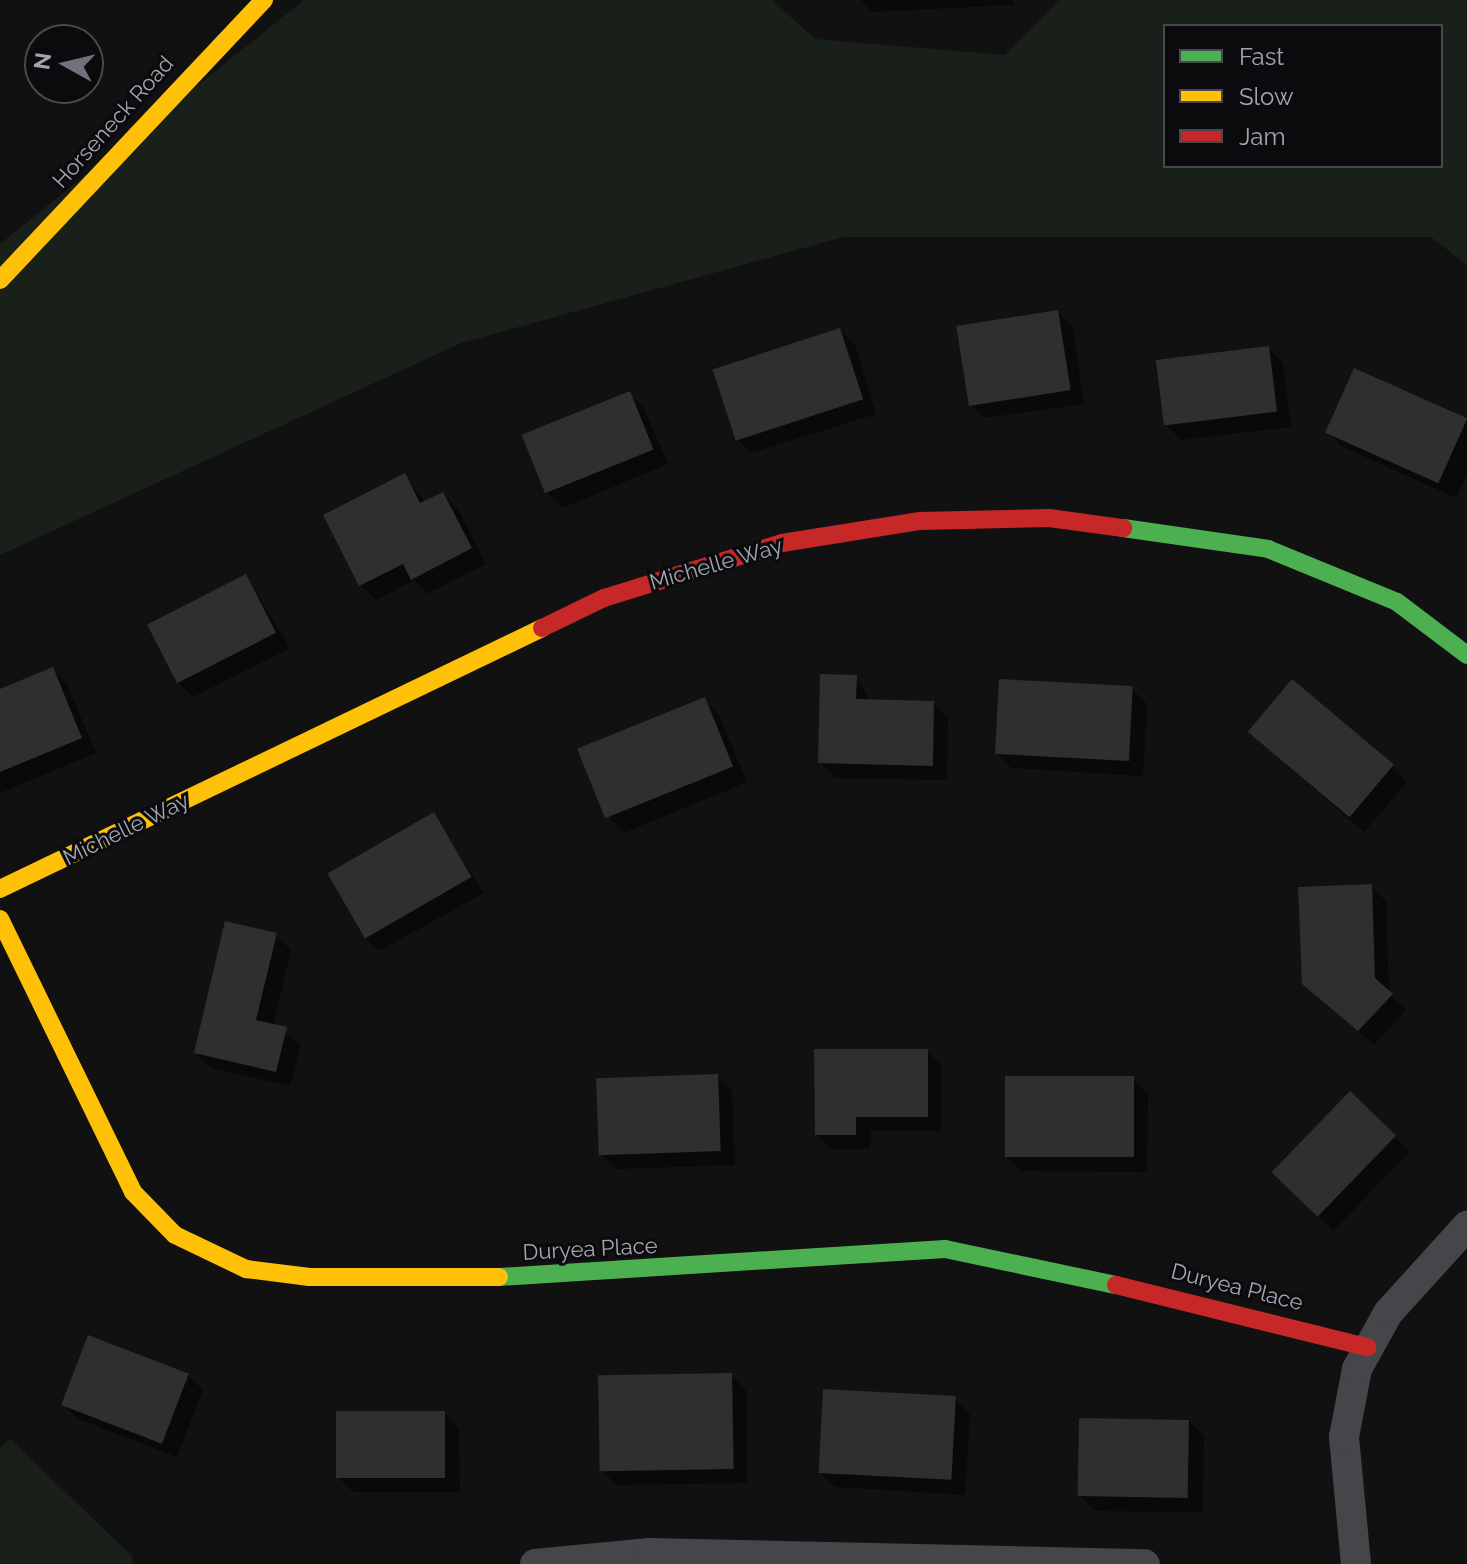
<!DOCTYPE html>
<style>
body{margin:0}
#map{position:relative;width:1467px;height:1564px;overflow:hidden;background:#111;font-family:Raleway,sans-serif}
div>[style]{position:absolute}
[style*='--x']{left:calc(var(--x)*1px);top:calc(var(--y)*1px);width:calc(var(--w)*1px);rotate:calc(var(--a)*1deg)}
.green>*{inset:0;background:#19201a}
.shadow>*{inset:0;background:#0007;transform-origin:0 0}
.building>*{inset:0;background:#2f2f30;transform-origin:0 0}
.street>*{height:30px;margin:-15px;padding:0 15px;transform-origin:15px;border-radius:15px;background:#45464a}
.fast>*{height:18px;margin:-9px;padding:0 9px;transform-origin:9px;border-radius:9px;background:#4caf50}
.slow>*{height:18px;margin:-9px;padding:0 9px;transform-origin:9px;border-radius:9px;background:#ffc107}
.jam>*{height:18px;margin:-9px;padding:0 9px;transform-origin:9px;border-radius:9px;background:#c62828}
span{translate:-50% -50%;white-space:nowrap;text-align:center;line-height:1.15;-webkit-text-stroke:6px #0b0b0d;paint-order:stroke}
.street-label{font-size:22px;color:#a1a6b3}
.legend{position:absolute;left:1163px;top:24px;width:280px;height:144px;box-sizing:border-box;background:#0b0b0d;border:2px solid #47494f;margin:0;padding:10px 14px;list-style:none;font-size:24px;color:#a1a6b3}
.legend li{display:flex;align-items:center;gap:16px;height:40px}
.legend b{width:40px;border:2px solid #47494f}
.north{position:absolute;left:24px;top:24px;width:80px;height:80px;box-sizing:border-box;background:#0b0b0d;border:2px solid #47494f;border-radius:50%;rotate:278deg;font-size:22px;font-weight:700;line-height:32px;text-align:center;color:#a1a6b3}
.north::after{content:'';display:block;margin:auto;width:28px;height:36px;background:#6f727a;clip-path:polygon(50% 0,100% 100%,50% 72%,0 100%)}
</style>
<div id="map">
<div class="green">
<div style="clip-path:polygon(evenodd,304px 0,772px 0,815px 39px,1005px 55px,1059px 0,1467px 0,1467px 265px,1431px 237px,843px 237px,461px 343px,0 555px,0 244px,304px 0,1165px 26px,1441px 26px,1441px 166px,1165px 166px,1165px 26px)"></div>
<div style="clip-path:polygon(10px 1439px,132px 1556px,133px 1564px,0 1564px,0 1448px)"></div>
</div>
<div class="shadow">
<div style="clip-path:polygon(861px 0,1013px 0,1014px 5px,871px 12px)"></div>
<div style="clip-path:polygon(1058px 312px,1073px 328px,1084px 404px,984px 418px,969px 403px)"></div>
<div style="clip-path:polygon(840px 330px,855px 345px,876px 414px,751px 453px,736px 438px)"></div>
<div style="clip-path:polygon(1268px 348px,1283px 363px,1291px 427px,1181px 440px,1166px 425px)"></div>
<div style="clip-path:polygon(1355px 370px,1467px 420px,1467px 474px,1456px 498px,1343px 447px,1328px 432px)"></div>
<div style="clip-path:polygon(629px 393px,644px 408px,668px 464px,563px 508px,548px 493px,525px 438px)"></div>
<div style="clip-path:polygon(404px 476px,426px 503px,443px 494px,458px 509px,486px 564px,427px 594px,414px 580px,376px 600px,361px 585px)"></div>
<div style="clip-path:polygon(246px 576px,290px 648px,193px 697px,178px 682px)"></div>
<div style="clip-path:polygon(52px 669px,67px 684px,96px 753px,0 793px,0 691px)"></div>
<div style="clip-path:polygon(856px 677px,871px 702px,933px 703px,948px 718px,947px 780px,835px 778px,820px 762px)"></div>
<div style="clip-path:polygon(1132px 689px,1147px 704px,1143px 776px,1011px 768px,996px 753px)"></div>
<div style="clip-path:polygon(704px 700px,719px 715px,747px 782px,624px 833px,609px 818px)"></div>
<div style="clip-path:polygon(1265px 746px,1392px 767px,1407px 782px,1364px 832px)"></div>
<div style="clip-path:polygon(434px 815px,484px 893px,379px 951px,364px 936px)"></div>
<div style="clip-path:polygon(1371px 886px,1386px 901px,1389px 993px,1406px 1010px,1374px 1045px,1304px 983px)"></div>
<div style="clip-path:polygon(276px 935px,291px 950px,273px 1026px,301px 1044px,290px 1086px,211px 1068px,196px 1053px)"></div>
<div style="clip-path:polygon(927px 1051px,942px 1066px,942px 1131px,871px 1131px,870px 1149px,832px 1149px,817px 1134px)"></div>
<div style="clip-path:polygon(717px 1076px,732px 1091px,735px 1165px,616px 1169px,601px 1154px)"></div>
<div style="clip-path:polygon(1133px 1079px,1148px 1095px,1147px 1172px,1021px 1171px,1006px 1156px)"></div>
<div style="left:1350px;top:1094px;width:83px;height:110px;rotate:44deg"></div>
<div style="clip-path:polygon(188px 1375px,203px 1390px,177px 1457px,78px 1419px,63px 1404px)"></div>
<div style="clip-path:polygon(731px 1375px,746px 1390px,747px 1483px,616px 1485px,601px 1469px)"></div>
<div style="clip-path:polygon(955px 1399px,970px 1414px,965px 1495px,835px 1487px,820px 1472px)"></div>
<div style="clip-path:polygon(444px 1413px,459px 1428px,460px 1492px,353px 1492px,338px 1477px)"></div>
<div style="clip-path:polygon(1189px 1421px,1204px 1436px,1203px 1512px,1095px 1511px,1080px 1496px)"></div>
</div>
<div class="building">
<div style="left:1058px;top:310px;width:81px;height:103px;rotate:81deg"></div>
<div style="left:840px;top:328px;width:75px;height:134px;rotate:72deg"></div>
<div style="left:1269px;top:346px;width:66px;height:114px;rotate:83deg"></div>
<div style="left:1354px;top:368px;width:124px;height:71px;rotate:24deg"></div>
<div style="left:630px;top:391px;width:63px;height:117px;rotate:68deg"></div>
<div style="clip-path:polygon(405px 473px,420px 503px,443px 492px,472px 548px,411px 580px,403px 564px,359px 586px,323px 515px)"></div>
<div style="left:246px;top:574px;width:66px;height:111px;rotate:63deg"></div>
<div style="clip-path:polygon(53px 667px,82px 738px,0 772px,0 689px)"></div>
<div style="clip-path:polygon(820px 674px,857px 675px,856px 699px,934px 701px,933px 766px,818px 763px)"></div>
<div style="left:999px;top:679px;width:134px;height:75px;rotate:3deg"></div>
<div style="left:1292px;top:679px;width:133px;height:69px;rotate:40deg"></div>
<div style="left:705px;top:697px;width:75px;height:138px;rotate:68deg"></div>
<div style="left:434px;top:812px;width:75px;height:123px;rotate:60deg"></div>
<div style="clip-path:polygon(1372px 884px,1375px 978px,1393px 994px,1358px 1031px,1302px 984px,1298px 887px)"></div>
<div style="clip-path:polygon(225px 921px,277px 933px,256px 1020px,287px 1027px,276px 1072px,194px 1053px)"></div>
<div style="clip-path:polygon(814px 1049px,928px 1049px,928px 1117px,856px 1117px,856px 1135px,815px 1135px)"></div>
<div style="left:718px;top:1074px;width:77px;height:122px;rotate:88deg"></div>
<div style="left:1005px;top:1076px;width:129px;height:81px"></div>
<div style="left:1350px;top:1091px;width:64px;height:113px;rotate:44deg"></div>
<div style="left:88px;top:1335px;width:108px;height:75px;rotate:21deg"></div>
<div style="left:732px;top:1373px;width:96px;height:134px;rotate:89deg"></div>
<div style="left:823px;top:1389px;width:133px;height:84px;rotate:3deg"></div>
<div style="left:336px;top:1411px;width:109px;height:67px"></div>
<div style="left:1079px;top:1418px;width:110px;height:78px;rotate:1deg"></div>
</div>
<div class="street">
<div style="--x:535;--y:1564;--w:115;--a:-5.5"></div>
<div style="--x:649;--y:1553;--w:496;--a:1.3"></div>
<div style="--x:1356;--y:1564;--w:128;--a:-95.4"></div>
<div style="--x:1344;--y:1437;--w:69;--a:-79.2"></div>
<div style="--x:1357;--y:1369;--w:64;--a:-61"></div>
<div style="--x:1388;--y:1313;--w:118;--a:-47.8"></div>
</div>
<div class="fast">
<div style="--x:1123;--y:528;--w:147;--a:8.2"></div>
<div style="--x:1268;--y:549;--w:139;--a:22.3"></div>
<div style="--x:1397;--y:602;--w:88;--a:37.1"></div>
<div style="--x:499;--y:1277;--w:447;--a:-3.6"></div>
<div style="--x:945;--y:1249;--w:175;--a:11.9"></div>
</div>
<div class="slow">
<div style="--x:0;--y:280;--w:385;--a:-46.7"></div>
<div style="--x:0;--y:889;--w:602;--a:-25.71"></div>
<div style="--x:0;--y:919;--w:304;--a:64"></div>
<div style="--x:133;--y:1192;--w:60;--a:45.7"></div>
<div style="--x:175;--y:1235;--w:79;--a:25.6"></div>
<div style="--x:246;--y:1269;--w:64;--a:7.2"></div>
<div style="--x:309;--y:1277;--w:190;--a:0"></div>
</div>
<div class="jam">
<div style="--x:542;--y:628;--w:69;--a:-25.8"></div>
<div style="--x:604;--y:598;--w:186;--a:-17.2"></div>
<div style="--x:782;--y:543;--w:140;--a:-9.1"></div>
<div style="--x:920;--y:521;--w:129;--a:-1.3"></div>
<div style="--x:1049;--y:518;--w:75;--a:7.7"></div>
<div style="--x:1116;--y:1285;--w:259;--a:13.9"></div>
</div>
<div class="street-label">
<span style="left:113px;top:122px;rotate:-48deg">Horseneck Road</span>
<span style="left:716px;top:564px;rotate:-16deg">Michelle Way</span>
<span style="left:126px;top:829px;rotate:-26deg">Michelle Way</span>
<span style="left:590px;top:1249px;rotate:-3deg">Duryea Place</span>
<span style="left:1237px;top:1287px;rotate:14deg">Duryea Place</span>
</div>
<ul class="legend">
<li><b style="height:10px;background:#4caf50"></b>Fast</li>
<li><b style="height:10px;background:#ffc107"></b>Slow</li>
<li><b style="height:10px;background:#c62828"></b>Jam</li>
</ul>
<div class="north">N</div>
</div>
